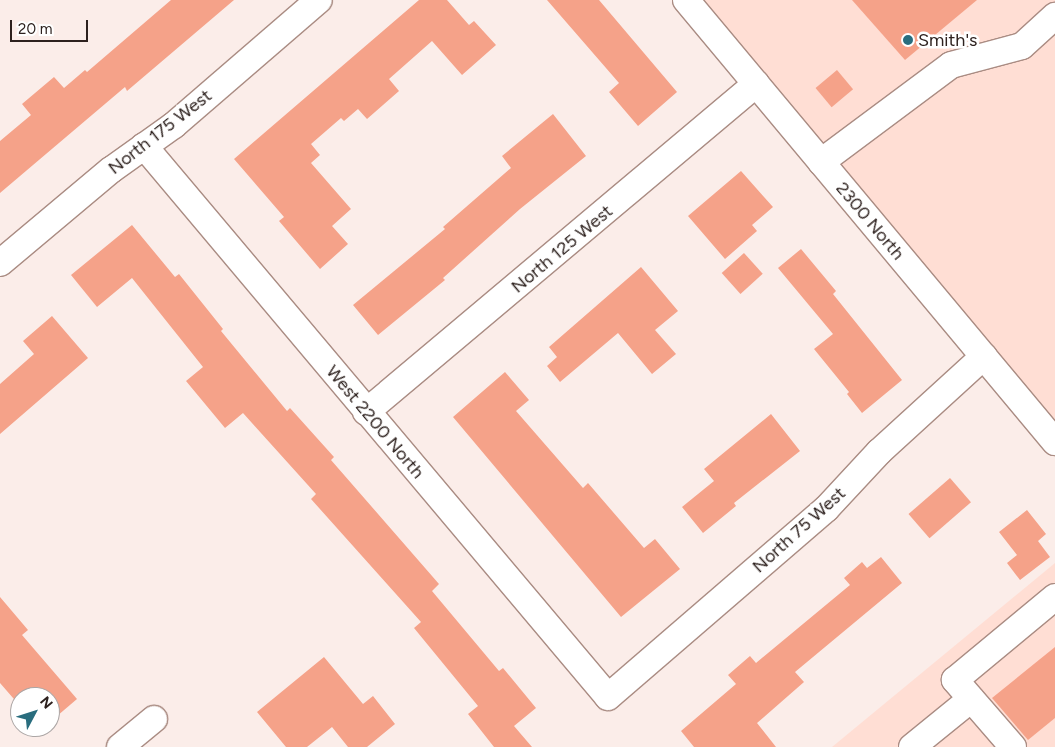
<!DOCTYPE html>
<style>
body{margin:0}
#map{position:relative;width:1055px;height:747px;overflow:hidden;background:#fbede9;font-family:Figtree,sans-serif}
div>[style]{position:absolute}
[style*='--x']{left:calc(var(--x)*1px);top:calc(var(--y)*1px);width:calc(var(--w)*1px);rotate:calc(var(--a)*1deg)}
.built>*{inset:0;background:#ffded4}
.building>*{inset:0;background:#f5a289;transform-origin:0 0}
.roads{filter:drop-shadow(1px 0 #aa8c83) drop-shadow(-1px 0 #aa8c83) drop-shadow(0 1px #aa8c83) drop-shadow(0 -1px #aa8c83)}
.minor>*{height:26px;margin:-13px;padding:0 13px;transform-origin:13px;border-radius:13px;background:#fff}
.dots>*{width:14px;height:14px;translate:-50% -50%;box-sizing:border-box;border:2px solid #fff;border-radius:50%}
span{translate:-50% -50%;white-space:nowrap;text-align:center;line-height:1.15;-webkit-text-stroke:5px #fff;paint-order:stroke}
.poi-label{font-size:18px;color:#2d211e}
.left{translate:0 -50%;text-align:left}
.street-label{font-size:18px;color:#2d211e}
.north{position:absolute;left:10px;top:687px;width:50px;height:50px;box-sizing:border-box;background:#fff;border:1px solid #aba6a5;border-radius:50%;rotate:50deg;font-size:14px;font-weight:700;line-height:20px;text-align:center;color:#2d211e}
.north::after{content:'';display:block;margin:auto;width:18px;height:22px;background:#296d7e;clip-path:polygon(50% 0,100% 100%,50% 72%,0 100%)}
.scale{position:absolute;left:10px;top:20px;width:78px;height:22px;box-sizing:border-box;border:2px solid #2d211e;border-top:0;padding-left:6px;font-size:15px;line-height:18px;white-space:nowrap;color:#2d211e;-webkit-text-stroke:4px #fff;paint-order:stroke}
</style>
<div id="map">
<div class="built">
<div style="clip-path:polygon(698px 0,1055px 0,1055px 430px)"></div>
<div style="clip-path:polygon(1055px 563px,1055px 747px,832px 747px)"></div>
</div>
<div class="building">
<div style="clip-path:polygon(171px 0,234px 0,127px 91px,125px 87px,0 193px,0 141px,31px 115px,22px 104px,54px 77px,64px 88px,85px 70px,87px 72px)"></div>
<div style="clip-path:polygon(419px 0,447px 0,469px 25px,474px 21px,496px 45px,462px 75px,432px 41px,389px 79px,399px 91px,367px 119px,358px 109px,344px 121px,341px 118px,311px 144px,320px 155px,311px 163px,351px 209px,332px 226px,348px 244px,320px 269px,279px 221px,284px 217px,234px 159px)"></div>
<div style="clip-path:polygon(547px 0,599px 0,677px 92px,638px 126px,609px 92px,619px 83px)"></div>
<div style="clip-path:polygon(852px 0,977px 0,905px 60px)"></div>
<div style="left:837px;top:70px;width:25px;height:28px;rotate:50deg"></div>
<div style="clip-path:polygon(553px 114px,586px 156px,520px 209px,443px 278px,445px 280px,378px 335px,353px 305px,445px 229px,443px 227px,511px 168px,502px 156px)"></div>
<div style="clip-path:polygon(741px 171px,773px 207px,752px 225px,757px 231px,725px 259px,688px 216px)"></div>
<div style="clip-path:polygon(132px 225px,175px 277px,179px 274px,223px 329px,221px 331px,287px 411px,290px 408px,334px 457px,331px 460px,439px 584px,432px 591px,499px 671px,503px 668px,536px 708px,514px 726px,532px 747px,494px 747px,468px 714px,478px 706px,414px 628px,421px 622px,311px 499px,316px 494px,243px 413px,225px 428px,186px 381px,203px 367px,132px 278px,97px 307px,71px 275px)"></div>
<div style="clip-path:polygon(801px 249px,836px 291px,833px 294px,902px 380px,862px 413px,847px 394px,849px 392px,814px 349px,833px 334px,778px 268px)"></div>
<div style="left:744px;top:253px;width:28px;height:30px;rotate:48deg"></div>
<div style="clip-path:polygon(641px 267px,678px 311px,655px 330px,676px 354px,652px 374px,618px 333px,560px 382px,547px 366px,557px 357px,549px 347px)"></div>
<div style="clip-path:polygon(52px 316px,88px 358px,0 434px,0 384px,34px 354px,23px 341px)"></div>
<div style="clip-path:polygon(505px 372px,529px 400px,516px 411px,583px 488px,588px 483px,644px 548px,655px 539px,680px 569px,621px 617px,453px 417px)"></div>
<div style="clip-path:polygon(771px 414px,800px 451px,734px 503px,736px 506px,703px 533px,682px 507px,714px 481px,704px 469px)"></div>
<div style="left:950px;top:478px;width:32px;height:55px;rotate:49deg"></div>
<div style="clip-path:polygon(1027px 510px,1046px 534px,1038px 541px,1050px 557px,1020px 580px,1007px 563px,1017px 555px,999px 532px)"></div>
<div style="clip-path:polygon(881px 557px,902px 583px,795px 672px,804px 682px,757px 723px,776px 747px,694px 747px,681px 731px,736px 684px,728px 675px,750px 656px,756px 663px,850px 585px,844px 578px,862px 562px,867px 568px)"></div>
<div style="clip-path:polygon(0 597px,28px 630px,22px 635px,77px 699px,50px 722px,50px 697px,20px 697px,20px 706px,0 683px)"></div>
<div style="clip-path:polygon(1055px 647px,1055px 718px,1028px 740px,992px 698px)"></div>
<div style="clip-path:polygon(324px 657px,363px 704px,373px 696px,395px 724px,367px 747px,348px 747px,332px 727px,307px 747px,286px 747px,257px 712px)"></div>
</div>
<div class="roads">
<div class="minor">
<div style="--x:686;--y:0;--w:576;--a:50.14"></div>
<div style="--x:144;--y:146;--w:720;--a:49.9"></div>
<div style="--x:608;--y:697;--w:288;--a:-40.8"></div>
<div style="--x:826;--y:509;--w:78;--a:-47.1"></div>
<div style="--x:879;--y:452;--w:142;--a:-42.4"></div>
<div style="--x:821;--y:162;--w:162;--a:-36.7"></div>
<div style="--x:951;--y:65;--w:73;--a:-15"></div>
<div style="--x:1022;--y:46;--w:45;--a:-42.3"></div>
<div style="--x:0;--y:263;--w:145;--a:-40"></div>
<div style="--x:111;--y:170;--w:77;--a:-35.5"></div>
<div style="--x:174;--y:125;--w:191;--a:-40.8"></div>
<div style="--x:366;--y:412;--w:510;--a:-40.06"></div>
<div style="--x:120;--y:747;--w:44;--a:-39.5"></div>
<div style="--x:912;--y:747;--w:76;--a:-39.1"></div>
<div style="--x:1013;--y:747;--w:89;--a:-130.9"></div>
<div style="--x:955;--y:680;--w:130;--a:-39.7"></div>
</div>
</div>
<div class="dots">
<div style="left:908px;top:40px;background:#296d7e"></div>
</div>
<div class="poi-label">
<span class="left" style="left:918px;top:40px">Smith's</span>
</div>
<div class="street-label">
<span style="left:160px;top:132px;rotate:-38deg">North 175 West</span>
<span style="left:870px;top:221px;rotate:50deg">2300 North</span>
<span style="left:562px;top:249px;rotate:-40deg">North 125 West</span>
<span style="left:375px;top:422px;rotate:50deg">West 2200 North</span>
<span style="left:799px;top:530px;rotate:-42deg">North 75 West</span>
</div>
<div class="north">N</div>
<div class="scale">20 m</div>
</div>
